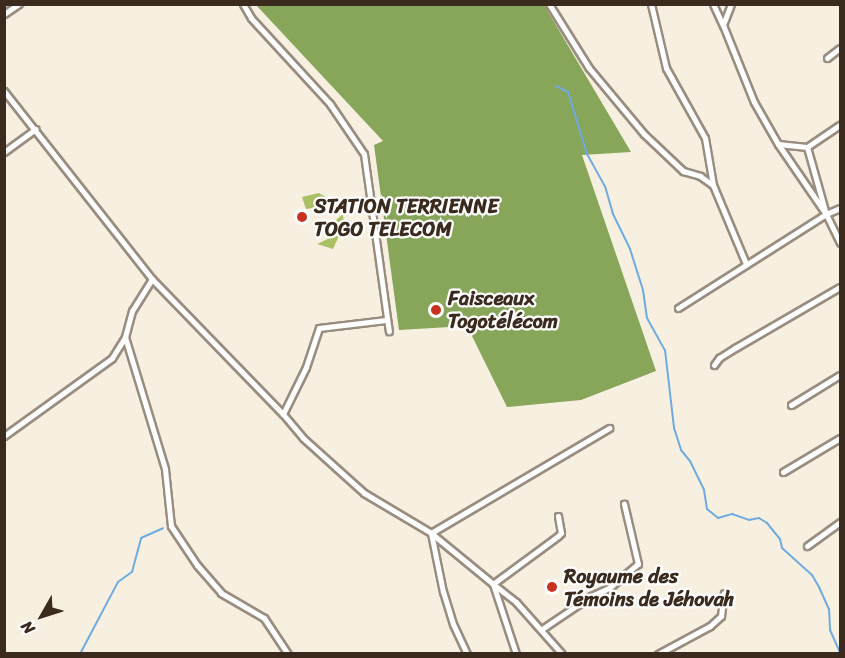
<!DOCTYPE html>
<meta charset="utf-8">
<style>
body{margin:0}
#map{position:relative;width:845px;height:658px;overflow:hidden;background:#f7f0e1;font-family:Sriracha,sans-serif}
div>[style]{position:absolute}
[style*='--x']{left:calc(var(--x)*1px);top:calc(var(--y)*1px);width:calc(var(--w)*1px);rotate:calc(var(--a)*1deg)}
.green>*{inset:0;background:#aac065}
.forest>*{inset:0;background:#87a65a}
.stream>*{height:2px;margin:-1px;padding:0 1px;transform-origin:1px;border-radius:1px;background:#6eabe0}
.roads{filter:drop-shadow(2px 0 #998d80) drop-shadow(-2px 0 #998d80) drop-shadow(0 2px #998d80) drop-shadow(0 -2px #998d80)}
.minor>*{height:5px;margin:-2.5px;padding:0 2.5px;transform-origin:2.5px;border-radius:2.5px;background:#fff}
.dots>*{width:16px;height:16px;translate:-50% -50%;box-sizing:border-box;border:3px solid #fff;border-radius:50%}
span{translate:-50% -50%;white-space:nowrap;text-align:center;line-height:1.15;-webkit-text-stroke:4.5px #fff;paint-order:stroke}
.poi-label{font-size:20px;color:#3b2a1e;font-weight:700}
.left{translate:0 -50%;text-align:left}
.frame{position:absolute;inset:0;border:6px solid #3b2a1e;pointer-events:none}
.north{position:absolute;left:12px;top:586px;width:60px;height:60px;-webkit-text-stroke:4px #fff;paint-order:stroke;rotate:231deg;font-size:16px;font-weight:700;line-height:24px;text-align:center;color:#3b2a1e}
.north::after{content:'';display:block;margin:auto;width:21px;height:27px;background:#3b2a1e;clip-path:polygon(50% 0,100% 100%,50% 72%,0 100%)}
</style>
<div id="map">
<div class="green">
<div style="clip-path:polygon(319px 193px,334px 202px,337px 205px,333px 209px,331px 205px,306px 209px,302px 197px)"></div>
<div style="clip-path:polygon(343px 214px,344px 225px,333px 249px,317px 244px,332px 237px,336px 220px)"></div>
</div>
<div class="forest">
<div style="clip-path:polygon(256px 5px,544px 5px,631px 152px,582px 155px,656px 371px,581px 400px,507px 407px,467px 326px,399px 330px,374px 145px,383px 141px)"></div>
</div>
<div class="stream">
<div style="--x:556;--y:86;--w:13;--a:27"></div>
<div style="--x:568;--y:92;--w:65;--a:73"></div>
<div style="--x:587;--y:154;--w:37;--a:61"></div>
<div style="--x:605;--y:186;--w:29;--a:74"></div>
<div style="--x:613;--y:214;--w:39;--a:64"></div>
<div style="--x:630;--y:249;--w:43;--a:72.4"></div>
<div style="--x:643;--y:290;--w:28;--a:82"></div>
<div style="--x:647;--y:318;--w:37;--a:61"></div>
<div style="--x:665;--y:350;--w:79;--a:83.4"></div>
<div style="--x:674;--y:428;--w:23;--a:72"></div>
<div style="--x:681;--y:450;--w:14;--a:51"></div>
<div style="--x:690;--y:461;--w:32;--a:64"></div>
<div style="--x:704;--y:490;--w:19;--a:81"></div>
<div style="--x:707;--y:509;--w:14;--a:39"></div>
<div style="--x:718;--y:518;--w:15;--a:-16"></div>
<div style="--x:732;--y:514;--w:18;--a:19"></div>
<div style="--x:749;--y:520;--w:10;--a:-11"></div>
<div style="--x:759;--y:518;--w:9;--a:32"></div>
<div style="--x:767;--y:523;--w:21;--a:51"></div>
<div style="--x:780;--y:539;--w:9;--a:77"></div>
<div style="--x:782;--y:548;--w:40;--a:42"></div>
<div style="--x:812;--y:575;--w:14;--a:60"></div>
<div style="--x:819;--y:587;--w:24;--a:66"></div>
<div style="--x:829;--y:609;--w:21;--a:87"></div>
<div style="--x:830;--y:630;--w:24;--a:66"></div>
<div style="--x:80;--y:654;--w:81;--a:-62.2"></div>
<div style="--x:118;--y:582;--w:17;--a:-36"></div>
<div style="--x:132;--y:572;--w:35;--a:-75"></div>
<div style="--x:141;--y:538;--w:24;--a:-24"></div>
</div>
<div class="roads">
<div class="minor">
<div style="--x:243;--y:4;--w:16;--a:60"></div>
<div style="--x:251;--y:18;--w:117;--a:47.4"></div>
<div style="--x:330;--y:104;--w:60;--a:55.8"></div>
<div style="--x:364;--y:154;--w:179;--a:82"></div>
<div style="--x:549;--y:4;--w:75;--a:58"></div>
<div style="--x:589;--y:68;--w:86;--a:50.2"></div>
<div style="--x:644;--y:134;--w:54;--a:43.5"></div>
<div style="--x:683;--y:171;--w:18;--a:16"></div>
<div style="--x:700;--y:176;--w:16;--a:35"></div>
<div style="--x:713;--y:185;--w:86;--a:67.3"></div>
<div style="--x:651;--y:4;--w:66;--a:76.8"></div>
<div style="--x:666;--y:68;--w:80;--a:60.9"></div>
<div style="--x:705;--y:138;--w:48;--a:80.3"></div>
<div style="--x:713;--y:4;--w:23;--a:65"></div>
<div style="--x:731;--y:4;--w:22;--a:111"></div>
<div style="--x:723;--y:25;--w:83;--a:68.1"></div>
<div style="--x:754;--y:102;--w:48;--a:60.3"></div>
<div style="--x:778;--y:144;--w:29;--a:6"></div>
<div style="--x:807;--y:147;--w:70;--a:74.2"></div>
<div style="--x:4;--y:14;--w:18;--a:-34"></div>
<div style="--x:827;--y:58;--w:16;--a:-38"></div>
<div style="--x:4;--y:91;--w:239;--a:51.8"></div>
<div style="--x:152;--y:279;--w:188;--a:45.9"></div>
<div style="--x:283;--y:414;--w:31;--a:50"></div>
<div style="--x:303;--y:438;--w:82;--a:42"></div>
<div style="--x:364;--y:493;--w:78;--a:30.8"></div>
<div style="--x:431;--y:533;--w:80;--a:39.4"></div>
<div style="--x:493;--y:584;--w:74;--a:71.8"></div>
<div style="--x:778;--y:144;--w:85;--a:55.6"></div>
<div style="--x:826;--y:214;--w:32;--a:64"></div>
<div style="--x:807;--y:147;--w:40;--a:-34"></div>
<div style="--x:4;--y:152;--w:39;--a:-36"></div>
<div style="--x:678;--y:308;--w:175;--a:-32.4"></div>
<div style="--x:826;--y:214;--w:15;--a:-23"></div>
<div style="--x:125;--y:337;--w:138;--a:73.1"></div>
<div style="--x:165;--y:469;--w:57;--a:84"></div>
<div style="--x:171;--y:526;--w:47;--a:56.3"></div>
<div style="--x:197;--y:565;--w:37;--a:49"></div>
<div style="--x:221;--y:593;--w:50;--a:30.2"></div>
<div style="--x:264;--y:618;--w:43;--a:56.3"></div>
<div style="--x:714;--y:365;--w:9;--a:-54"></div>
<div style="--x:719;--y:358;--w:19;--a:-32"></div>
<div style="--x:735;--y:348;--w:121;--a:-30.2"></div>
<div style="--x:791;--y:405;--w:57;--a:-31.5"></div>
<div style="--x:283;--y:414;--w:52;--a:-63.9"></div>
<div style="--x:306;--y:367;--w:41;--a:-71.6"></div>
<div style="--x:319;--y:328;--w:67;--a:-6.8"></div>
<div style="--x:4;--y:436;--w:133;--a:-35.8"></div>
<div style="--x:112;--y:358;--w:25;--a:-58"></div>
<div style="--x:125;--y:337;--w:27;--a:-75"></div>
<div style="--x:132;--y:311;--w:38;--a:-58"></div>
<div style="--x:783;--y:472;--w:66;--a:-30.8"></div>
<div style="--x:558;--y:516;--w:17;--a:80"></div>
<div style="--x:561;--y:533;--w:4;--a:135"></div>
<div style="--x:558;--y:536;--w:81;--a:143.6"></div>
<div style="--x:493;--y:584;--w:29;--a:38"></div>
<div style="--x:516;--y:602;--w:69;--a:48.5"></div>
<div style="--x:807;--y:546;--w:41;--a:-36"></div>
<div style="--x:542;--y:629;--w:59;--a:-34"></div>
<div style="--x:591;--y:596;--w:20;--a:-24"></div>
<div style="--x:609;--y:588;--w:38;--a:-40"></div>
<div style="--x:638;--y:564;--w:62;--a:-103.1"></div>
<div style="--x:467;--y:654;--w:33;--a:-115"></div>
<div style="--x:453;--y:624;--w:34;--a:-107"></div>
<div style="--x:443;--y:592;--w:60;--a:-101.5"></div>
<div style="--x:431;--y:533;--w:207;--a:-30.5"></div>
<div style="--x:658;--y:654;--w:59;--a:-28.3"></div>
<div style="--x:710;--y:626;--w:15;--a:-42"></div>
<div style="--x:721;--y:616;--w:23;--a:-83"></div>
</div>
</div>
<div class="dots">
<div style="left:302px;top:217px;background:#c8321e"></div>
<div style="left:436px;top:310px;background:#c8321e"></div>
<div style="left:552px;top:587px;background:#c8321e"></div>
</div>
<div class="poi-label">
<span class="left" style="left:314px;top:218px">STATION TERRIENNE<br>TOGO TELECOM</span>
<span class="left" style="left:448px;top:310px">Faisceaux<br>Togotélécom</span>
<span class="left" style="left:564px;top:588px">Royaume des<br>Témoins de Jéhovah</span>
</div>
<div class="frame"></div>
<div class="north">N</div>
</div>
